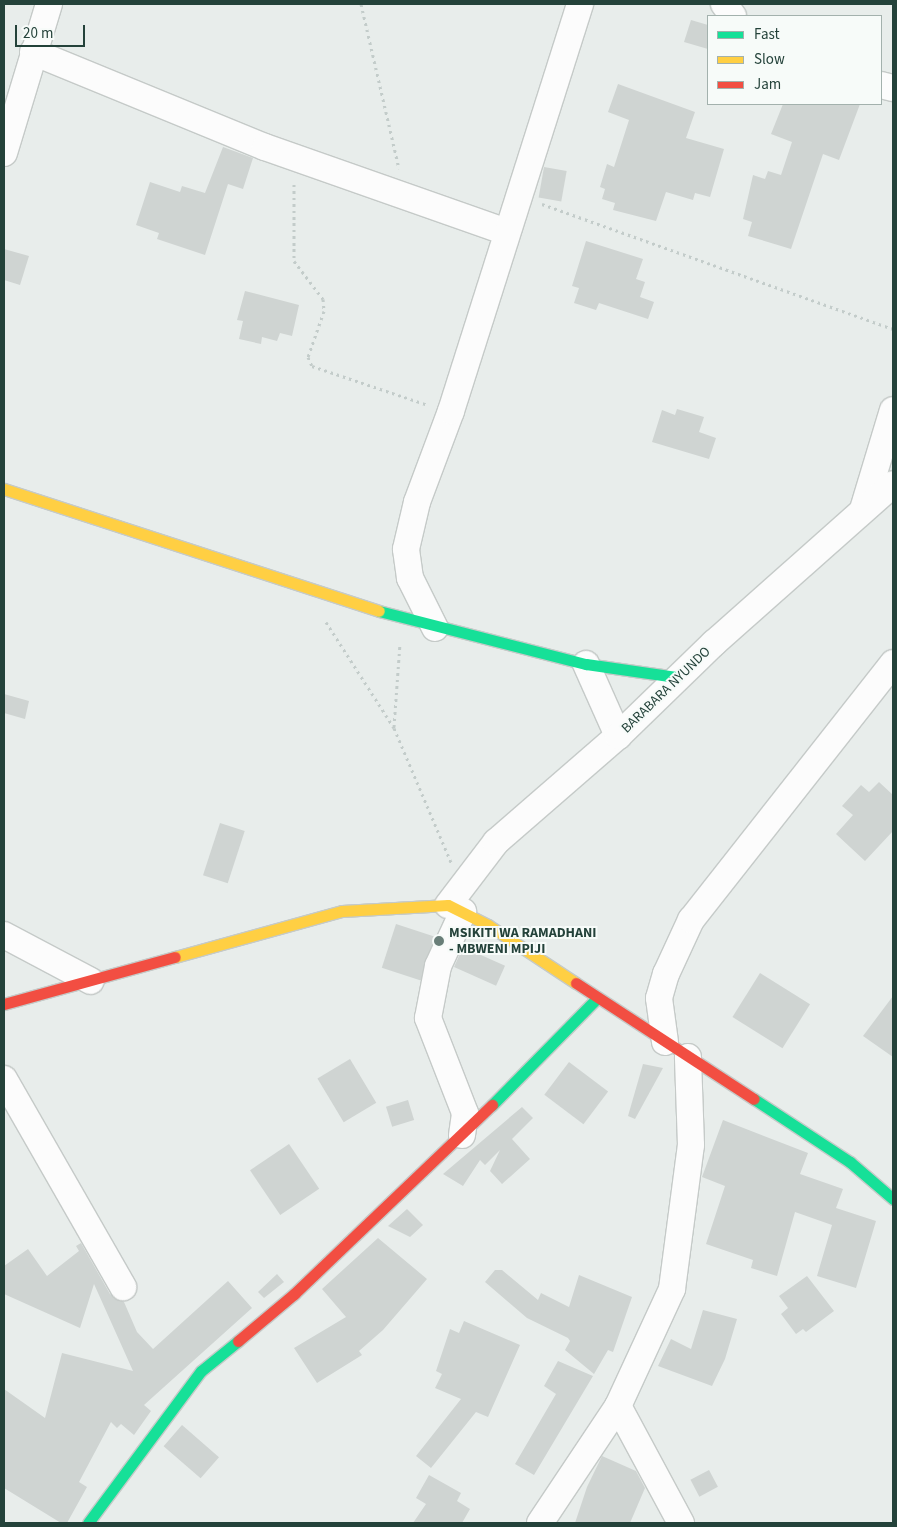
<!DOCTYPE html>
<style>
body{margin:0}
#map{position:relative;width:897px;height:1527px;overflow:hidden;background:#e8edeb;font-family:"Source Sans 3",sans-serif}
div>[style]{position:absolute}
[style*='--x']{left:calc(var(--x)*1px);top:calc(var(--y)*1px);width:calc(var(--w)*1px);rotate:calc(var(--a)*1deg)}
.building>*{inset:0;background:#cfd4d2;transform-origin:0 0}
.path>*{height:3px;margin-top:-1.5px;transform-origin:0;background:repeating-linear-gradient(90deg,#c3ccca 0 2.5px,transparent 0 6.5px)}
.roads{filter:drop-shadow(1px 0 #c5cac8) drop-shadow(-1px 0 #c5cac8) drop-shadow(0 1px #c5cac8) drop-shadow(0 -1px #c5cac8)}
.street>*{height:26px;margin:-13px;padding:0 13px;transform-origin:13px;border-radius:13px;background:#fcfcfc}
.fast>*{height:11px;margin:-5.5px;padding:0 5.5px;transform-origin:5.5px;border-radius:5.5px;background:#16e098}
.slow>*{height:11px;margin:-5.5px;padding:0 5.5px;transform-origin:5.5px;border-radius:5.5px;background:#ffcf43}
.jam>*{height:11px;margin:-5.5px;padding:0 5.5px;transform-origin:5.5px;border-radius:5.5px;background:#f24e42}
.dots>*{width:14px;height:14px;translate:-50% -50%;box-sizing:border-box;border:2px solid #f7fbf9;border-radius:50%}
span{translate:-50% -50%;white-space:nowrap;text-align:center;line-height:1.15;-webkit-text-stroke:4px #f7fbf9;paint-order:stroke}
.street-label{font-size:14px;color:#24423a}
.poi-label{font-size:14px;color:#24423a;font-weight:700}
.left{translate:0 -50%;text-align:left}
.frame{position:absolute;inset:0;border:5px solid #24423a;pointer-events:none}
.legend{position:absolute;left:707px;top:15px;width:175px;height:90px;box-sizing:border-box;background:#f7fbf9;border:1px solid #a3b1ad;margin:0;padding:6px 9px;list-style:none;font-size:15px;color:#24423a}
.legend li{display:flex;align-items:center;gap:10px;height:25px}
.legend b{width:25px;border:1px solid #a3b1ad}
.scale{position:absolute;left:15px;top:25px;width:70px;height:22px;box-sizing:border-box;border:2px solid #24423a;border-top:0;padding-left:6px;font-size:15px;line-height:18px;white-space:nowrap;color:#24423a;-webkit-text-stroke:4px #f7fbf9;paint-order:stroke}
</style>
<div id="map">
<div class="building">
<div style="clip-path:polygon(691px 20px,708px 25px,708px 49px,684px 42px)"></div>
<div style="clip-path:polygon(618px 84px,695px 112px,686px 138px,724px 149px,710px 197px,695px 193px,693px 200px,666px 192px,656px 221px,613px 210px,615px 203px,602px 199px,605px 189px,600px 187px,607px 164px,614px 167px,629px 120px,608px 112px)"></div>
<div style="clip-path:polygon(783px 104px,860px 104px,839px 160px,823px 154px,791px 249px,748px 236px,752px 222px,743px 219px,753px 175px,765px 179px,768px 171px,781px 175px,792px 142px,771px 134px)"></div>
<div style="clip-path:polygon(223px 147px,253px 158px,243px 189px,228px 184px,205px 255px,157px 239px,159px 233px,136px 225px,150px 182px,180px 192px,182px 186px,205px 193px)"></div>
<div style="left:544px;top:167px;width:23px;height:31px;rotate:10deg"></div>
<div style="clip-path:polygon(586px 241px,643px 259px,636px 279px,645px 282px,640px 297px,654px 302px,648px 319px,599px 303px,596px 310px,574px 303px,579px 288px,572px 286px)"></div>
<div style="clip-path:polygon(4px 249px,29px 256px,20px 285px,4px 280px)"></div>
<div style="clip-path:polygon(245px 291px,299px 305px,292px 336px,280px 333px,277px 341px,262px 337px,261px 344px,239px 339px,243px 321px,237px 320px)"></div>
<div style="clip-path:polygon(677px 409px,704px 417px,699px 432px,716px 438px,709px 459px,652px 442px,662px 410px,675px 415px)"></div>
<div style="clip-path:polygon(4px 694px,29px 701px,25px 719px,4px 713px)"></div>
<div style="clip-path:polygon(879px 782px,893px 795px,893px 831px,865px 861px,836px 834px,853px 815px,842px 806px,861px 785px,869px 792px)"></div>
<div style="left:220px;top:823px;width:26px;height:55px;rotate:18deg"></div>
<div style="left:396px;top:924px;width:41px;height:46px;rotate:18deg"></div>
<div style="left:463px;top:947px;width:46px;height:22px;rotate:24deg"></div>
<div style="left:760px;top:973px;width:59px;height:52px;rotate:32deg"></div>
<div style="clip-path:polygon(893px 996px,893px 1057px,863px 1036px)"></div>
<div style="left:350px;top:1059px;width:51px;height:38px;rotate:59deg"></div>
<div style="left:569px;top:1062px;width:49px;height:41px;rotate:37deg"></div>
<div style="clip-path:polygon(643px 1064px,663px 1068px,635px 1119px,628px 1116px)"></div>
<div style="left:408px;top:1100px;width:21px;height:23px;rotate:73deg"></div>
<div style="clip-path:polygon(522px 1107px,533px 1118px,512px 1139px,530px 1159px,502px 1184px,490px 1171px,500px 1150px,485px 1165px,480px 1160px,463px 1186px,443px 1174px)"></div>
<div style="clip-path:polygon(723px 1120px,808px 1153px,800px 1174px,843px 1189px,836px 1208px,876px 1221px,856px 1288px,817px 1276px,832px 1225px,795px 1212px,777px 1276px,751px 1268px,753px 1260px,706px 1244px,725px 1186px,702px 1177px)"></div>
<div style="left:289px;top:1144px;width:54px;height:47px;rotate:56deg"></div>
<div style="clip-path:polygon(407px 1209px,423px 1225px,410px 1237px,388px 1226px)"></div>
<div style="clip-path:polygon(378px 1238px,427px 1279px,383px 1330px,359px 1351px,362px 1355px,317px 1383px,294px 1348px,346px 1317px,322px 1289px)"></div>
<div style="clip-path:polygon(81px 1243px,110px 1294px,124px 1302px,137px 1332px,153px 1349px,228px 1281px,252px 1308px,144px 1405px,151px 1411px,134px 1435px,121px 1424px,117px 1428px,111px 1422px,79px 1482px,87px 1487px,67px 1523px,61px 1523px,4px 1488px,4px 1389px,45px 1418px,62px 1353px,133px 1371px,94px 1284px,80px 1328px,4px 1294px,4px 1266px,28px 1249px,47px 1276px,79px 1251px,76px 1246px)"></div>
<div style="clip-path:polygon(495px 1270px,502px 1270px,538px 1300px,541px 1293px,569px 1307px,579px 1275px,632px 1297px,613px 1352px,608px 1350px,594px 1374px,565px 1350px,570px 1341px,568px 1338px,527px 1318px,485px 1282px)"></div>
<div style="clip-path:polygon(277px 1274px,284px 1282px,264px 1298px,258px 1292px)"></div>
<div style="clip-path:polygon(807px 1276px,834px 1311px,806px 1332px,803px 1329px,796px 1334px,781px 1314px,788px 1308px,779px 1296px)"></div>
<div style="clip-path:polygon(703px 1310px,737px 1319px,725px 1359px,712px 1386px,658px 1366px,671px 1339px,691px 1349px)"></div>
<div style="clip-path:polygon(464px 1321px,520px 1345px,488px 1417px,476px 1412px,431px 1468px,416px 1456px,461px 1399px,435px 1388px,442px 1374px,436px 1371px,450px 1329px,459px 1333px)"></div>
<div style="clip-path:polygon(558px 1361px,593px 1376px,534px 1475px,515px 1464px,556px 1394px,544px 1386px)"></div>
<div style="left:182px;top:1425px;width:49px;height:28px;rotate:41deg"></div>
<div style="clip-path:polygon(602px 1456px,636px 1471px,645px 1488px,630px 1523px,575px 1523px,587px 1487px)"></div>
<div style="left:709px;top:1470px;width:19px;height:21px;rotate:62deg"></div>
<div style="clip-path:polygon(429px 1475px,461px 1493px,457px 1501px,470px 1509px,462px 1523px,413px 1523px,426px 1504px,416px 1498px)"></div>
</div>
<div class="path">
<div style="--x:361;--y:4;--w:169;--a:77"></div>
<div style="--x:294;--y:184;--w:77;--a:90"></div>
<div style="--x:294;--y:261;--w:48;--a:52.7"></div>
<div style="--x:323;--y:299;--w:12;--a:85"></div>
<div style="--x:324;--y:311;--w:49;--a:109.2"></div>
<div style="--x:308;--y:357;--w:10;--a:66"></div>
<div style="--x:312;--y:366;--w:122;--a:18.6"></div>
<div style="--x:542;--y:204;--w:373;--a:19.6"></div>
<div style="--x:326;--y:622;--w:126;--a:57.3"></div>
<div style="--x:394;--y:728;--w:146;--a:67"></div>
<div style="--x:394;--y:727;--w:84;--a:-85.9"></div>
</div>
<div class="roads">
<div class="street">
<div style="--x:724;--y:4;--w:15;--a:53"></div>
<div style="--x:33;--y:52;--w:251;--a:22.3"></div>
<div style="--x:265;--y:147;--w:256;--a:19.4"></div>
<div style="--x:881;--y:85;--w:12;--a:14"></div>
<div style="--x:4;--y:153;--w:156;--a:-73.2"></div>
<div style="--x:864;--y:506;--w:100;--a:-73.2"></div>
<div style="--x:435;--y:628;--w:56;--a:-116.6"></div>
<div style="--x:410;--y:578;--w:29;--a:-98"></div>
<div style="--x:406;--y:549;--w:48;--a:-76.8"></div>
<div style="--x:417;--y:502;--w:97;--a:-69.5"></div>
<div style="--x:451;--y:411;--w:427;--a:-72.4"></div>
<div style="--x:586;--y:664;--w:79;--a:66"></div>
<div style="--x:448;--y:905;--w:79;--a:-52.7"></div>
<div style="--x:496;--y:842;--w:162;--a:-41"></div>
<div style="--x:618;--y:736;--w:134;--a:-44.1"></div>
<div style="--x:714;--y:643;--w:239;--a:-41.6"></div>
<div style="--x:4;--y:935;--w:98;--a:27.9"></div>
<div style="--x:665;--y:1042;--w:44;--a:-97.8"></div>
<div style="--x:659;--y:998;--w:25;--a:-74"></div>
<div style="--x:666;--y:974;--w:60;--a:-65.2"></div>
<div style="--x:691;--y:920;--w:327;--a:-51.8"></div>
<div style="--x:4;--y:1079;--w:240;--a:60.2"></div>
<div style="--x:462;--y:1135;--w:22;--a:-82"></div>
<div style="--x:465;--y:1113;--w:102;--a:-111.3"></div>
<div style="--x:428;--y:1018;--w:53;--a:-79.1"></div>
<div style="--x:438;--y:966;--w:60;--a:-65.2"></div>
<div style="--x:618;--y:1406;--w:133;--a:61.7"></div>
<div style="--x:540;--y:1523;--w:141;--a:-56.3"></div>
<div style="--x:618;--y:1406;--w:129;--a:-65.2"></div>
<div style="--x:672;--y:1289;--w:145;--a:-82.5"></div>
<div style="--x:691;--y:1145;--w:88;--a:-92"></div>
</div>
<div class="fast">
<div style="--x:379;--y:611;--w:214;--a:14.4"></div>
<div style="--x:586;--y:664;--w:91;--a:8.2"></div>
<div style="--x:754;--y:1099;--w:115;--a:33.3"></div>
<div style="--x:850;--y:1162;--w:57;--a:40.7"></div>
<div style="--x:492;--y:1105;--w:150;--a:-45.5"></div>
<div style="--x:88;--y:1523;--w:189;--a:-53.4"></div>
<div style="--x:201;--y:1371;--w:48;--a:-39"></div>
</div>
<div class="slow">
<div style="--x:4;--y:489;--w:394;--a:18"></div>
<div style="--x:175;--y:957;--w:173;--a:-15.4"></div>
<div style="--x:342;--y:911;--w:106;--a:-3.2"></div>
<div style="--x:448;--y:905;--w:45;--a:26.6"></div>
<div style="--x:488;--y:925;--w:105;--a:33.4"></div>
</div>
<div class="jam">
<div style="--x:576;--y:983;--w:212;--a:33.1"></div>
<div style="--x:4;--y:1004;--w:177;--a:-15.4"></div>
<div style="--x:238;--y:1341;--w:73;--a:-40"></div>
<div style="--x:294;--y:1294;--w:274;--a:-43.7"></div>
</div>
</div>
<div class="dots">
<div style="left:439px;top:941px;background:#697e78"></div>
</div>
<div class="street-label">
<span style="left:666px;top:690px;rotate:-44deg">BARABARA NYUNDO</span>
</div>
<div class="poi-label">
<span class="left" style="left:449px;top:941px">MSIKITI WA RAMADHANI<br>- MBWENI MPIJI</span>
</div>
<div class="frame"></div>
<ul class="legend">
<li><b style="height:6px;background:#16e098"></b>Fast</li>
<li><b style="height:6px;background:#ffcf43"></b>Slow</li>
<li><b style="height:6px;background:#f24e42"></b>Jam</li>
</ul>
<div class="scale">20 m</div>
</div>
